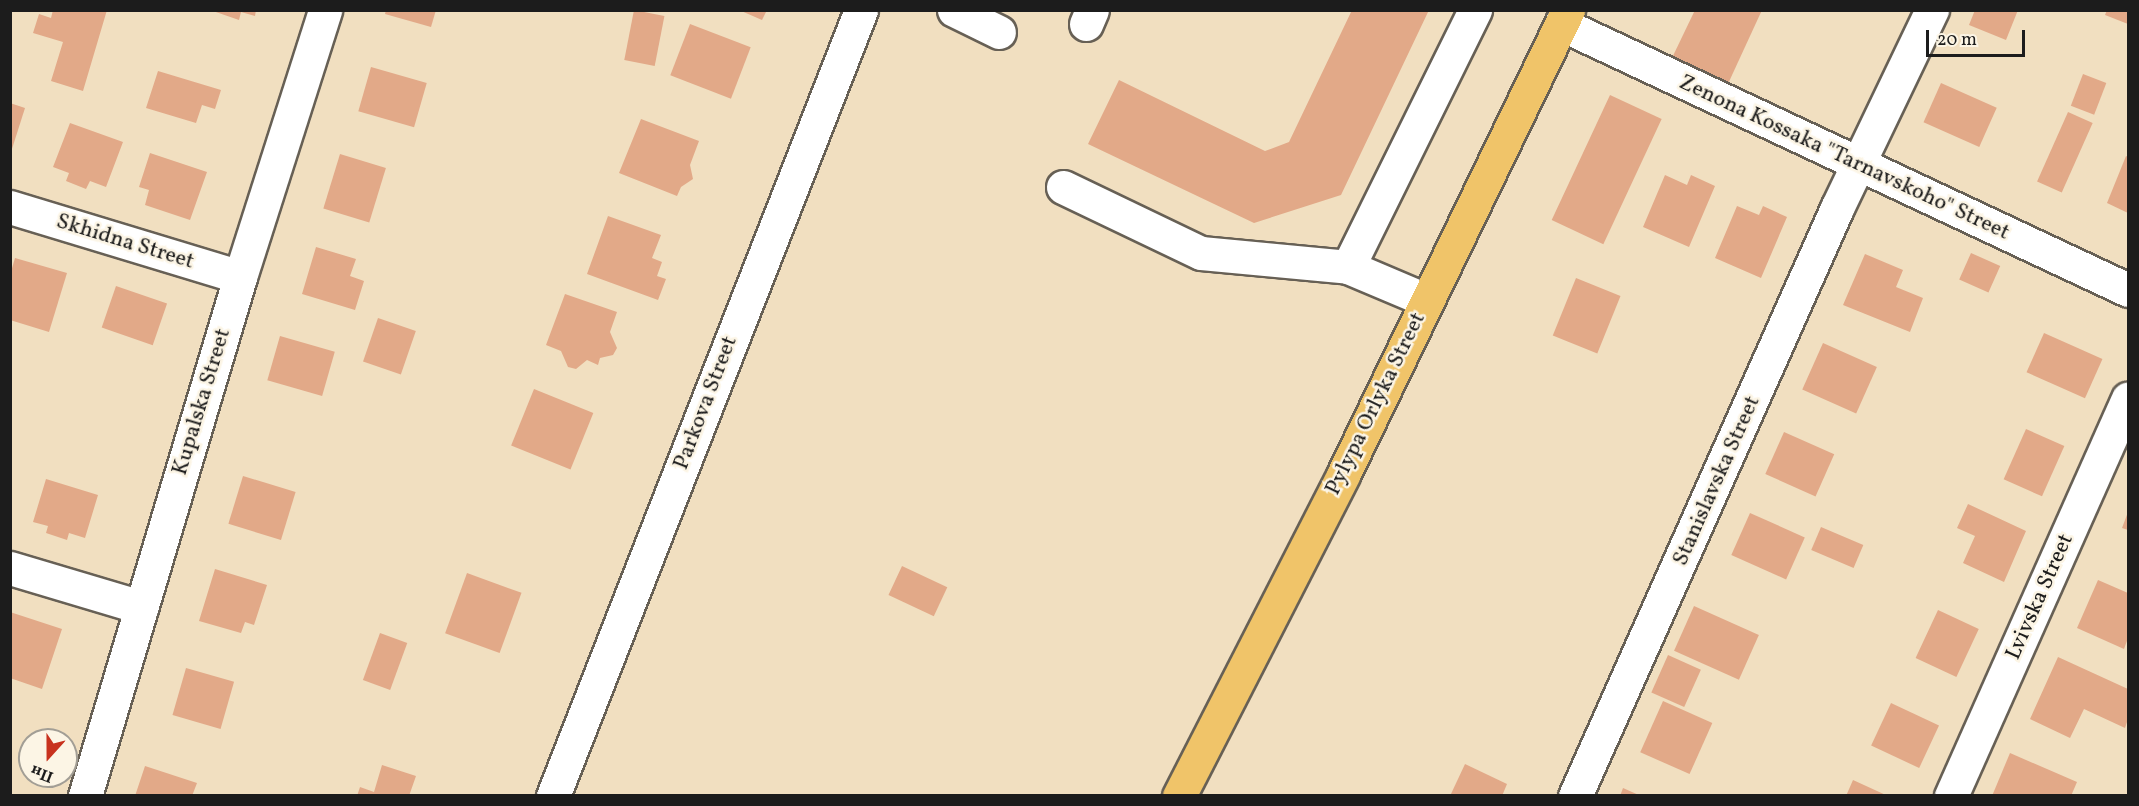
<!DOCTYPE html>
<meta charset="utf-8">
<style>
body{margin:0}
#map{position:relative;width:2139px;height:806px;overflow:hidden;background:#f1dfc0;font-family:Vollkorn,serif}
div>[style]{position:absolute}
[style*='--x']{left:calc(var(--x)*1px);top:calc(var(--y)*1px);width:calc(var(--w)*1px);rotate:calc(var(--a)*1deg)}
.building>*{inset:0;background:#e2a988;transform-origin:0 0}
.roads{filter:drop-shadow(2px 0 #676055) drop-shadow(-2px 0 #676055) drop-shadow(0 2px #676055) drop-shadow(0 -2px #676055)}
.minor>*{height:33px;margin:-16.5px;padding:0 16.5px;transform-origin:16.5px;border-radius:16.5px;background:#fff}
.major>*{height:33px;margin:-16.5px;padding:0 16.5px;transform-origin:16.5px;border-radius:16.5px;background:#f0c469}
span{translate:-50% -50%;white-space:nowrap;text-align:center;line-height:1.15;-webkit-text-stroke:5px #fcf5e5;paint-order:stroke}
.street-label{font-size:22px;color:#1c1c1c}
.frame{position:absolute;inset:0;border:12px solid #1c1c1c;pointer-events:none}
.north{position:absolute;left:18px;top:728px;width:60px;height:60px;box-sizing:border-box;background:#fcf5e5;border:2px solid #a29e95;border-radius:50%;rotate:201deg;font-size:16px;font-weight:700;line-height:24px;text-align:center;color:#1c1c1c}
.north::after{content:'';display:block;margin:auto;width:21px;height:27px;background:#c8321e;clip-path:polygon(50% 0,100% 100%,50% 72%,0 100%)}
.scale{position:absolute;left:1926px;top:30px;width:99px;height:27px;box-sizing:border-box;border:3px solid #1c1c1c;border-top:0;padding-left:8px;font-size:18px;line-height:21px;white-space:nowrap;color:#1c1c1c;-webkit-text-stroke:4px #fcf5e5;paint-order:stroke}
</style>
<div id="map">
<div class="building">
<div style="clip-path:polygon(53px 10px,107px 10px,83px 91px,51px 81px,63px 42px,33px 33px,39px 14px,51px 18px)"></div>
<div style="clip-path:polygon(210px 10px,256px 10px,255px 16px,241px 12px,239px 20px)"></div>
<div style="clip-path:polygon(386px 10px,436px 10px,431px 27px,385px 14px)"></div>
<div style="left:634px;top:10px;width:31px;height:51px;rotate:11deg"></div>
<div style="clip-path:polygon(739px 10px,767px 10px,762px 20px)"></div>
<div style="clip-path:polygon(1352px 10px,1429px 10px,1341px 195px,1254px 223px,1088px 144px,1119px 80px,1265px 151px,1289px 142px)"></div>
<div style="clip-path:polygon(1695px 10px,1762px 10px,1727px 86px,1671px 60px)"></div>
<div style="clip-path:polygon(1975px 10px,2018px 10px,2006px 40px,1969px 25px)"></div>
<div style="clip-path:polygon(2107px 10px,2128px 10px,2128px 24px,2105px 15px)"></div>
<div style="left:690px;top:24px;width:65px;height:55px;rotate:21deg"></div>
<div style="left:371px;top:67px;width:58px;height:46px;rotate:16deg"></div>
<div style="clip-path:polygon(158px 71px,221px 90px,215px 109px,202px 105px,196px 123px,146px 108px)"></div>
<div style="left:2083px;top:74px;width:25px;height:34px;rotate:21deg"></div>
<div style="left:1941px;top:83px;width:61px;height:43px;rotate:24deg"></div>
<div style="left:1610px;top:95px;width:57px;height:138px;rotate:25deg"></div>
<div style="clip-path:polygon(10px 103px,25px 108px,11px 152px,10px 152px)"></div>
<div style="left:2068px;top:112px;width:27px;height:76px;rotate:24deg"></div>
<div style="clip-path:polygon(641px 119px,699px 141px,690px 165px,693px 179px,681px 187px,677px 196px,619px 173px)"></div>
<div style="clip-path:polygon(70px 123px,123px 142px,106px 187px,90px 181px,86px 189px,66px 181px,69px 173px,53px 167px)"></div>
<div style="clip-path:polygon(150px 153px,207px 172px,190px 220px,145px 205px,149px 190px,139px 187px)"></div>
<div style="left:340px;top:154px;width:48px;height:57px;rotate:17deg"></div>
<div style="clip-path:polygon(2126px 156px,2128px 157px,2128px 213px,2107px 203px)"></div>
<div style="clip-path:polygon(1665px 175px,1687px 185px,1691px 175px,1715px 186px,1689px 247px,1643px 227px)"></div>
<div style="clip-path:polygon(1737px 206px,1759px 215px,1763px 206px,1787px 217px,1761px 278px,1715px 258px)"></div>
<div style="clip-path:polygon(608px 216px,661px 235px,652px 258px,662px 262px,657px 276px,666px 279px,658px 300px,587px 274px)"></div>
<div style="clip-path:polygon(316px 247px,356px 259px,350px 276px,364px 281px,355px 310px,302px 294px)"></div>
<div style="left:1971px;top:253px;width:32px;height:29px;rotate:24deg"></div>
<div style="clip-path:polygon(1865px 254px,1903px 270px,1896px 287px,1923px 298px,1910px 332px,1843px 305px)"></div>
<div style="clip-path:polygon(15px 258px,67px 273px,49px 332px,10px 320px,10px 275px)"></div>
<div style="left:1576px;top:278px;width:48px;height:62px;rotate:22deg"></div>
<div style="left:116px;top:286px;width:54px;height:44px;rotate:19deg"></div>
<div style="clip-path:polygon(565px 294px,617px 312px,610px 332px,617px 348px,613px 355px,600px 358px,598px 365px,587px 360px,576px 369px,568px 367px,561px 351px,546px 345px)"></div>
<div style="left:378px;top:318px;width:40px;height:46px;rotate:19deg"></div>
<div style="left:2044px;top:333px;width:64px;height:43px;rotate:24deg"></div>
<div style="left:280px;top:336px;width:57px;height:46px;rotate:16deg"></div>
<div style="left:1823px;top:343px;width:59px;height:51px;rotate:24deg"></div>
<div style="left:534px;top:389px;width:64px;height:61px;rotate:22deg"></div>
<div style="left:2026px;top:429px;width:42px;height:55px;rotate:24deg"></div>
<div style="left:1784px;top:432px;width:55px;height:46px;rotate:24deg"></div>
<div style="left:243px;top:476px;width:55px;height:50px;rotate:17deg"></div>
<div style="clip-path:polygon(46px 479px,98px 495px,85px 538px,69px 533px,67px 540px,46px 533px,48px 526px,33px 522px)"></div>
<div style="clip-path:polygon(1968px 504px,2026px 531px,2004px 582px,1963px 563px,1975px 536px,1957px 528px)"></div>
<div style="clip-path:polygon(2128px 512px,2128px 530px,2122px 528px)"></div>
<div style="left:1750px;top:513px;width:60px;height:46px;rotate:24deg"></div>
<div style="left:1821px;top:527px;width:46px;height:25px;rotate:23deg"></div>
<div style="left:902px;top:566px;width:50px;height:32px;rotate:25deg"></div>
<div style="clip-path:polygon(215px 569px,267px 585px,254px 625px,245px 622px,241px 633px,199px 621px)"></div>
<div style="left:467px;top:573px;width:58px;height:64px;rotate:20deg"></div>
<div style="clip-path:polygon(2098px 580px,2128px 593px,2128px 638px,2124px 649px,2077px 628px)"></div>
<div style="left:1694px;top:606px;width:71px;height:49px;rotate:24deg"></div>
<div style="left:1938px;top:610px;width:45px;height:53px;rotate:25deg"></div>
<div style="clip-path:polygon(10px 612px,62px 629px,42px 689px,10px 678px)"></div>
<div style="left:380px;top:633px;width:29px;height:50px;rotate:20deg"></div>
<div style="left:1668px;top:655px;width:36px;height:41px;rotate:24deg"></div>
<div style="clip-path:polygon(2058px 657px,2128px 689px,2128px 719px,2125px 728px,2084px 709px,2070px 738px,2030px 719px)"></div>
<div style="left:186px;top:668px;width:50px;height:49px;rotate:16deg"></div>
<div style="left:1663px;top:701px;width:54px;height:56px;rotate:24deg"></div>
<div style="left:1891px;top:703px;width:53px;height:47px;rotate:25deg"></div>
<div style="clip-path:polygon(2010px 753px,2077px 782px,2071px 796px,1992px 796px)"></div>
<div style="clip-path:polygon(1465px 764px,1507px 784px,1502px 796px,1450px 796px)"></div>
<div style="clip-path:polygon(382px 765px,416px 776px,409px 796px,357px 796px,360px 787px,374px 792px)"></div>
<div style="clip-path:polygon(145px 766px,197px 783px,192px 796px,135px 796px)"></div>
<div style="clip-path:polygon(1853px 780px,1888px 796px,1846px 796px)"></div>
<div style="clip-path:polygon(1623px 788px,1641px 796px,1620px 796px)"></div>
</div>
<div class="roads">
<div class="minor">
<div style="--x:954;--y:10;--w:50;--a:26.1"></div>
<div style="--x:1086;--y:24;--w:15;--a:-67"></div>
<div style="--x:1561;--y:24;--w:626;--a:25.13"></div>
<div style="--x:1063;--y:187;--w:153;--a:25.6"></div>
<div style="--x:1201;--y:253;--w:148;--a:5.4"></div>
<div style="--x:1348;--y:267;--w:85;--a:22.9"></div>
<div style="--x:10;--y:207;--w:240;--a:16.9"></div>
<div style="--x:1348;--y:267;--w:287;--a:-63.7"></div>
<div style="--x:10;--y:568;--w:137;--a:16.6"></div>
<div style="--x:85;--y:796;--w:542;--a:-73.37"></div>
<div style="--x:240;--y:277;--w:280;--a:-72.3"></div>
<div style="--x:553;--y:796;--w:844;--a:-68.6"></div>
<div style="--x:1575;--y:796;--w:644;--a:-65.98"></div>
<div style="--x:1837;--y:208;--w:220;--a:-64.4"></div>
<div style="--x:1951;--y:796;--w:435;--a:-66"></div>
</div>
<div class="major">
<div style="--x:1179;--y:796;--w:360;--a:-62.9"></div>
<div style="--x:1343;--y:475;--w:517;--a:-64.18"></div>
</div>
</div>
<div class="street-label">
<span style="left:1844px;top:158px;rotate:25deg">Zenona Kossaka "Tarnavskoho" Street</span>
<span style="left:125px;top:242px;rotate:17deg">Skhidna Street</span>
<span style="left:202px;top:402px;rotate:-73deg">Kupalska Street</span>
<span style="left:706px;top:403px;rotate:-69deg">Parkova Street</span>
<span style="left:1376px;top:404px;rotate:-64deg">Pylypa Orlyka Street</span>
<span style="left:1717px;top:481px;rotate:-66deg">Stanislavska Street</span>
<span style="left:2040px;top:597px;rotate:-66deg">Lvivska Street</span>
</div>
<div class="frame"></div>
<div class="north">Пн</div>
<div class="scale">20 m</div>
</div>
